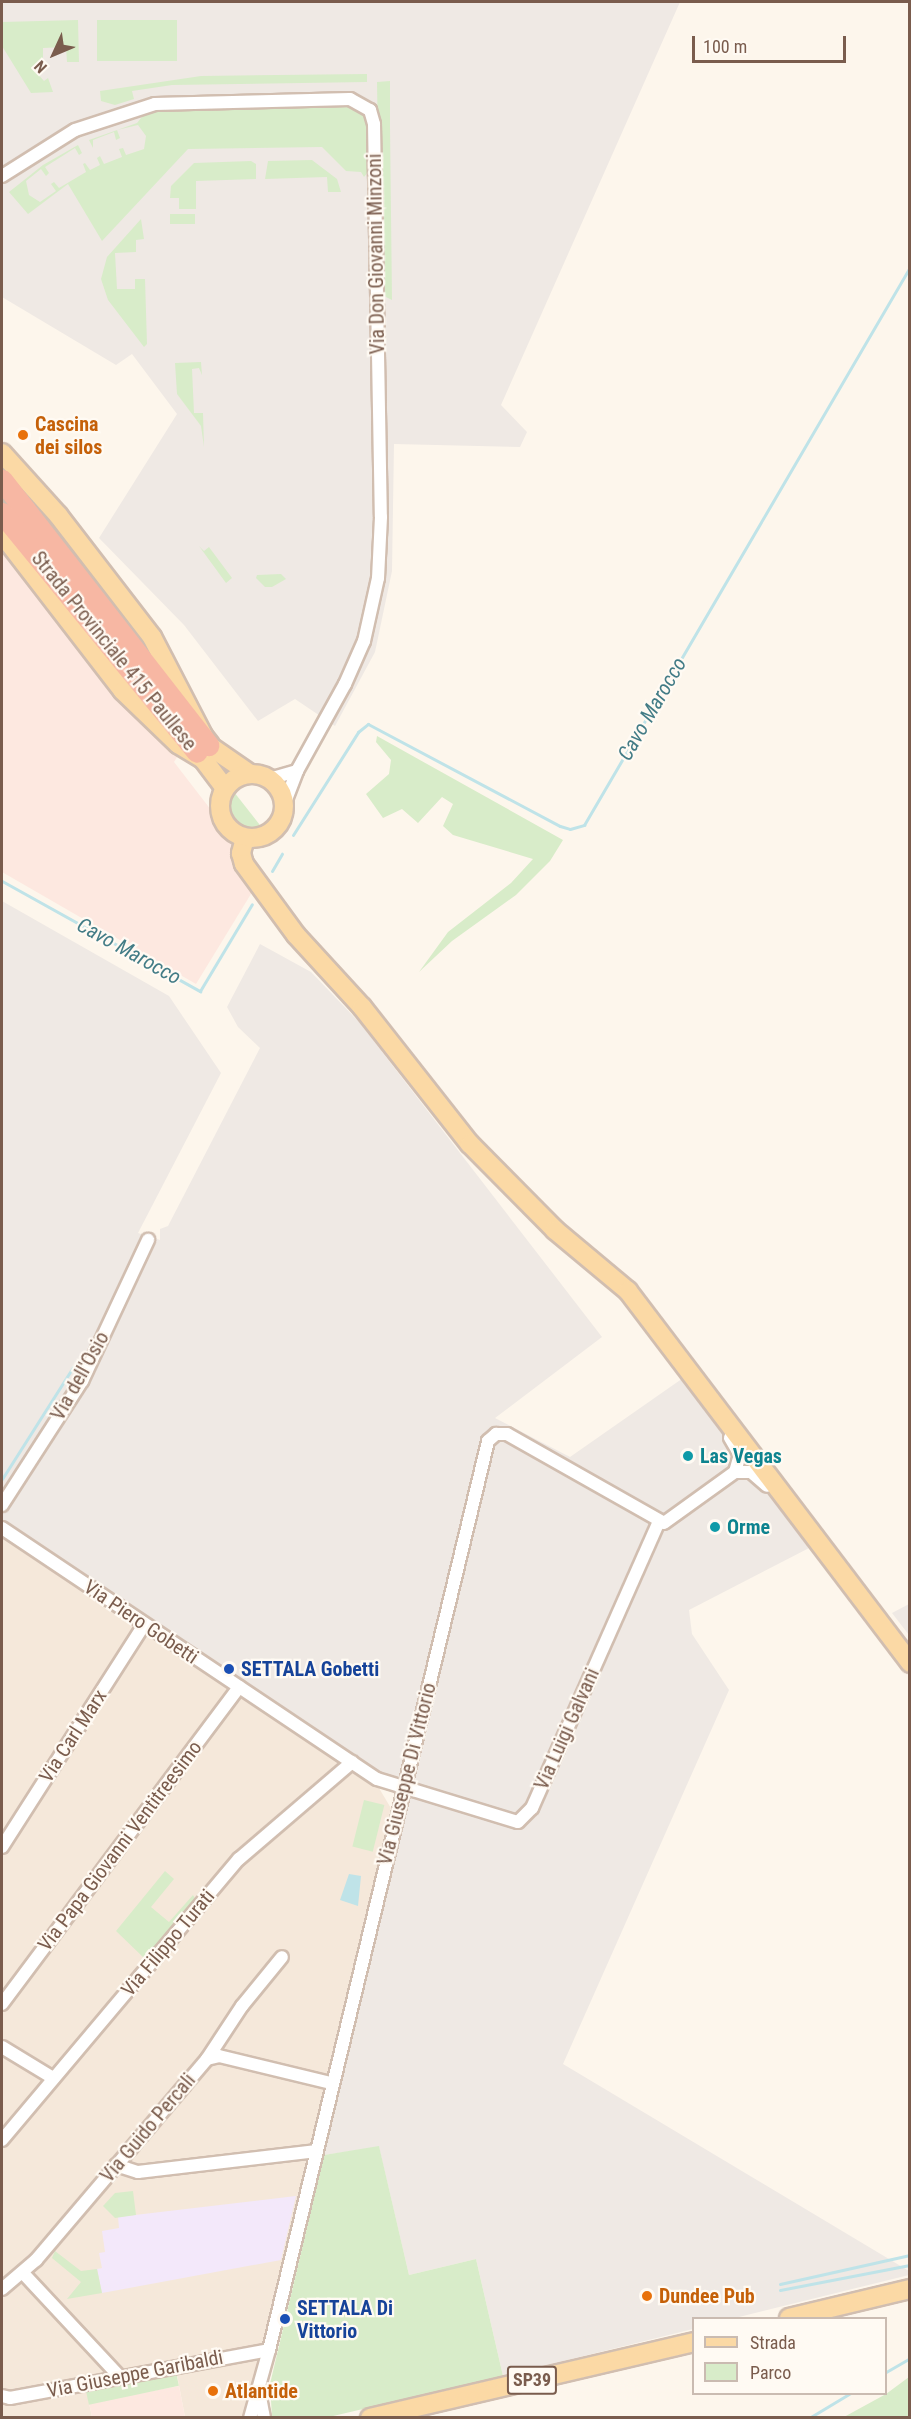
<!DOCTYPE html>
<style>
body{margin:0}
#map{position:relative;width:911px;height:2419px;overflow:hidden;background:#fdf6ec;font-family:"Roboto Condensed",sans-serif}
div>[style]{position:absolute}
[style*='--x']{left:calc(var(--x)*1px);top:calc(var(--y)*1px);width:calc(var(--w)*1px);rotate:calc(var(--a)*1deg)}
.residential>*{inset:0;background:#f5e8da}
.commercial>*{inset:0;background:#fde8e0}
.industrial>*{inset:0;background:#efe9e4}
.education>*{inset:0;background:#f3e8fa}
.green>*{inset:0;background:#d8ecc9;transform-origin:0 0}
.water>*{inset:0;background:#bfe3e8}
.stream>*{height:3px;margin:-1.5px;padding:0 1.5px;transform-origin:1.5px;border-radius:1.5px;background:#bfe3e8}
.roads{filter:drop-shadow(2px 0 #d1beb0) drop-shadow(-2px 0 #d1beb0) drop-shadow(0 2px #d1beb0) drop-shadow(0 -2px #d1beb0)}
.street>*{height:12px;margin:-6px;padding:0 6px;transform-origin:6px;border-radius:6px;background:#fff}
.primary>*{height:18px;margin:-9px;padding:0 9px;transform-origin:9px;border-radius:9px;background:#fbd9a5}
.primary>.ring{margin:-9px;padding:0;box-sizing:content-box;background:none;border:18px solid #fbd9a5;border-radius:50%}
.highway>*{height:21px;margin:-10.5px;padding:0 10.5px;transform-origin:10.5px;border-radius:10.5px;background:#f7b7a3}
.dots>*{width:16px;height:16px;translate:-50% -50%;box-sizing:border-box;border:3px solid #fffaf3;border-radius:50%}
span{translate:-50% -50%;white-space:nowrap;text-align:center;line-height:1.15;-webkit-text-stroke:4.5px #fffaf3;paint-order:stroke}
.shield-label span{padding:2px 4px;background:#fffaf3;border:2px solid;border-radius:4px;-webkit-text-stroke-width:0}
.shield-label{font-size:18px;color:#7a5c4d;font-weight:700}
.street-label{font-size:20px;color:#7a5c4d}
.food-label{font-size:20px;color:#c56008;font-weight:700}
.left{translate:0 -50%;text-align:left}
.culture-label{font-size:20px;color:#0d838f;font-weight:700}
.transit-label{font-size:20px;color:#164399;font-weight:700}
.water-label{font-size:21px;color:#437c86;font-style:italic}
.frame{position:absolute;inset:0;border:3px solid #7a5c4d;pointer-events:none}
.legend{position:absolute;left:692px;top:2317px;width:195px;height:78px;box-sizing:border-box;background:#fffaf3;border:2px solid #cabbb1;margin:0;padding:8px 10px;list-style:none;font-size:18px;color:#7a5c4d}
.legend li{display:flex;align-items:center;gap:12px;height:30px}
.legend b{width:30px;border:2px solid #cabbb1}
.north{position:absolute;left:24px;top:24px;width:60px;height:60px;-webkit-text-stroke:4px #fffaf3;paint-order:stroke;rotate:226deg;font-size:16px;font-weight:700;line-height:24px;text-align:center;color:#7a5c4d}
.north::after{content:'';display:block;margin:auto;width:21px;height:27px;background:#7a5c4d;clip-path:polygon(50% 0,100% 100%,50% 72%,0 100%)}
.scale{position:absolute;left:692px;top:36px;width:154px;height:27px;box-sizing:border-box;border:3px solid #7a5c4d;border-top:0;padding-left:8px;font-size:18px;line-height:21px;white-space:nowrap;color:#7a5c4d;-webkit-text-stroke:4px #fffaf3;paint-order:stroke}
</style>
<div id="map">
<div class="residential">
<div style="clip-path:polygon(2px 1529px,376px 1783px,392px 1810px,268px 2347px,247px 2417px,185px 2417px,175px 2364px,86px 2389px,92px 2417px,2px 2417px)"></div>
</div>
<div class="commercial">
<div style="clip-path:polygon(2px 511px,184px 746px,174px 762px,262px 876px,196px 984px,2px 872px)"></div>
<div style="clip-path:polygon(179px 2386px,185px 2417px,92px 2417px,89px 2403px)"></div>
</div>
<div class="industrial">
<div style="clip-path:polygon(2px 2px,680px 2px,501px 405px,527px 432px,520px 447px,394px 444px,392px 571px,375px 652px,335px 726px,295px 699px,258px 721px,184px 625px,99px 538px,177px 414px,132px 354px,116px 365px,2px 297px)"></div>
<div style="clip-path:polygon(2px 901px,169px 996px,221px 1073px,138px 1233px,160px 1240px,160px 1229px,168px 1226px,260px 1048px,238px 1027px,227px 1007px,260px 944px,311px 972px,359px 1022px,602px 1337px,495px 1418px,570px 1457px,686px 1376px,813px 1546px,689px 1610px,692px 1634px,729px 1690px,563px 2064px,909px 2271px,909px 2275px,735px 2318px,694px 2318px,693px 2329px,503px 2376px,476px 2259px,409px 2275px,379px 2147px,324px 2155px,410px 1785px,380px 1776px,2px 1520px)"></div>
<div style="clip-path:polygon(909px 1604px,909px 1635px,892px 1613px)"></div>
</div>
<div class="education">
<div style="clip-path:polygon(296px 2196px,281px 2260px,102px 2293px,97px 2269px,102px 2268px,99px 2253px,105px 2252px,102px 2231px,119px 2228px,118px 2217px)"></div>
</div>
<div class="green">
<div style="clip-path:polygon(78px 20px,79px 62px,67px 62px,66px 47px,43px 48px,43px 65px,36px 72px,44px 81px,48px 78px,53px 92px,31px 93px,2px 46px,2px 22px)"></div>
<div style="left:177px;top:20px;width:41px;height:80px;rotate:90deg"></div>
<div style="clip-path:polygon(367px 74px,367px 82px,172px 85px,132px 91px,134px 99px,115px 105px,101px 101px,100px 91px,201px 76px)"></div>
<div style="clip-path:polygon(390px 81px,390px 126px,392px 300px,382px 295px,380px 279px,377px 82px)"></div>
<div style="clip-path:polygon(347px 106px,359px 110px,367px 121px,368px 172px,364px 177px,361px 172px,346px 171px,322px 147px,188px 149px,102px 241px,68px 184px,28px 214px,9px 192px,43px 165px,78px 145px,82px 153px,79px 155px,75px 148px,45px 167px,49px 173px,46px 176px,41px 169px,26px 181px,29px 195px,40px 202px,56px 191px,51px 184px,54px 182px,59px 188px,86px 172px,83px 164px,85px 163px,90px 170px,100px 165px,97px 158px,100px 156px,104px 164px,122px 157px,119px 149px,123px 148px,126px 155px,144px 149px,146px 136px,138px 125px,117px 130px,120px 138px,116px 140px,114px 132px,93px 140px,93px 148px,89px 140px,137px 123px,145px 113px,171px 108px)"></div>
<div style="clip-path:polygon(312px 160px,337px 179px,341px 192px,328px 192px,327px 177px,265px 179px,268px 161px)"></div>
<div style="clip-path:polygon(251px 161px,256px 164px,256px 179px,196px 181px,196px 209px,179px 209px,179px 198px,170px 198px,171px 186px,194px 163px)"></div>
<div style="left:170px;top:214px;width:25px;height:10px"></div>
<div style="clip-path:polygon(141px 219px,144px 239px,136px 240px,136px 252px,115px 253px,117px 289px,135px 289px,135px 279px,145px 279px,147px 344px,144px 347px,108px 300px,101px 279px,107px 257px)"></div>
<div style="clip-path:polygon(201px 362px,202px 375px,199px 368px,192px 369px,194px 413px,203px 413px,204px 447px,201px 426px,177px 394px,175px 363px)"></div>
<div style="clip-path:polygon(199px 546px,204px 551px,209px 547px,232px 578px,226px 583px)"></div>
<div style="clip-path:polygon(281px 574px,286px 579px,272px 587px,265px 587px,256px 578px,257px 575px)"></div>
<div style="clip-path:polygon(377px 736px,563px 840px,550px 861px,516px 895px,452px 941px,419px 972px,448px 932px,511px 883px,533px 859px,453px 835px,443px 826px,453px 804px,442px 797px,418px 823px,402px 809px,383px 818px,366px 794px,389px 774px,391px 760px,376px 742px)"></div>
<div style="clip-path:polygon(234px 792px,263px 829px,247px 834px,233px 827px,224px 811px)"></div>
<div style="left:364px;top:1800px;width:21px;height:48px;rotate:14deg"></div>
<div style="clip-path:polygon(165px 1871px,174px 1879px,151px 1907px,169px 1922px,193px 1895px,196px 1900px,144px 1958px,116px 1931px)"></div>
<div style="clip-path:polygon(379px 2146px,409px 2275px,476px 2259px,503px 2376px,329px 2417px,272px 2417px,270px 2384px,324px 2155px)"></div>
<div style="clip-path:polygon(133px 2191px,136px 2215px,115px 2218px,103px 2206px,115px 2193px)"></div>
<div style="clip-path:polygon(55px 2251px,81px 2271px,97px 2269px,102px 2293px,67px 2299px,81px 2282px,52px 2258px)"></div>
<div style="left:176px;top:2372px;width:14px;height:92px;rotate:78deg"></div>
<div style="clip-path:polygon(909px 2377px,909px 2417px,844px 2417px,886px 2394px)"></div>
</div>
<div class="water">
<div style="clip-path:polygon(349px 1874px,361px 1876px,358px 1906px,340px 1900px)"></div>
</div>
<div class="stream">
<div style="--x:293;--y:835;--w:122;--a:-57.7"></div>
<div style="--x:358;--y:732;--w:13;--a:-39"></div>
<div style="--x:368;--y:724;--w:217;--a:28"></div>
<div style="--x:560;--y:826;--w:10;--a:17"></div>
<div style="--x:570;--y:829;--w:15;--a:-16"></div>
<div style="--x:584;--y:825;--w:646;--a:-59.71"></div>
<div style="--x:272;--y:871;--w:20;--a:-60"></div>
<div style="--x:2;--y:881;--w:227;--a:29.1"></div>
<div style="--x:200;--y:991;--w:101;--a:-59.1"></div>
<div style="--x:2;--y:1479;--w:133;--a:-57.6"></div>
<div style="--x:780;--y:2284;--w:133;--a:-12.6"></div>
<div style="--x:780;--y:2290;--w:132;--a:-10.9"></div>
<div style="--x:886;--y:2372;--w:28;--a:-30"></div>
<div style="--x:809;--y:2418;--w:47;--a:-31"></div>
</div>
<div class="roads">
<div class="street">
<div style="--x:2;--y:176;--w:86;--a:-32.2"></div>
<div style="--x:75;--y:130;--w:84;--a:-18"></div>
<div style="--x:155;--y:104;--w:195;--a:-1.5"></div>
<div style="--x:350;--y:99;--w:23;--a:29"></div>
<div style="--x:370;--y:110;--w:15;--a:74"></div>
<div style="--x:374;--y:124;--w:393;--a:89"></div>
<div style="--x:381;--y:517;--w:61;--a:92.8"></div>
<div style="--x:378;--y:578;--w:65;--a:102.5"></div>
<div style="--x:364;--y:641;--w:47;--a:113.8"></div>
<div style="--x:345;--y:684;--w:99;--a:118.9"></div>
<div style="--x:269;--y:779;--w:29;--a:-16"></div>
<div style="--x:297;--y:771;--w:33;--a:111"></div>
<div style="--x:735;--y:1472;--w:16;--a:0"></div>
<div style="--x:751;--y:1472;--w:21;--a:41"></div>
<div style="--x:2;--y:1505;--w:148;--a:-57.2"></div>
<div style="--x:82;--y:1381;--w:156;--a:-64.9"></div>
<div style="--x:2;--y:1528;--w:451;--a:33.8"></div>
<div style="--x:377;--y:1779;--w:147;--a:17"></div>
<div style="--x:518;--y:1822;--w:20;--a:-45"></div>
<div style="--x:532;--y:1808;--w:312;--a:-66.1"></div>
<div style="--x:2;--y:1847;--w:264;--a:-57.4"></div>
<div style="--x:2;--y:2004;--w:396;--a:-53.2"></div>
<div style="--x:2;--y:2047;--w:60;--a:31.3"></div>
<div style="--x:207;--y:2059;--w:12;--a:-14"></div>
<div style="--x:219;--y:2056;--w:115;--a:13.6"></div>
<div style="--x:2;--y:2140;--w:368;--a:-49.9"></div>
<div style="--x:239;--y:1859;--w:149;--a:-40.6"></div>
<div style="--x:116;--y:2165;--w:23;--a:18"></div>
<div style="--x:138;--y:2172;--w:180;--a:-6.7"></div>
<div style="--x:23;--y:2273;--w:142;--a:47"></div>
<div style="--x:2;--y:2289;--w:45;--a:-40.5"></div>
<div style="--x:36;--y:2260;--w:264;--a:-49.6"></div>
<div style="--x:207;--y:2059;--w:64;--a:-56.6"></div>
<div style="--x:242;--y:2006;--w:63;--a:-50.8"></div>
<div style="--x:259;--y:2392;--w:26;--a:79"></div>
<div style="--x:2;--y:2396;--w:8;--a:14"></div>
<div style="--x:10;--y:2398;--w:263;--a:-10.5"></div>
<div style="--x:250;--y:2418;--w:71;--a:-74.4"></div>
<div style="--x:269;--y:2350;--w:935;--a:-76.45"></div>
<div style="--x:488;--y:1441;--w:11;--a:-41"></div>
<div style="--x:496;--y:1434;--w:11;--a:0"></div>
<div style="--x:507;--y:1434;--w:180;--a:29.5"></div>
<div style="--x:664;--y:1523;--w:87;--a:-35.7"></div>
<div style="--x:735;--y:1472;--w:18;--a:-74"></div>
<div style="--x:740;--y:1455;--w:20;--a:-120"></div>
</div>
<div class="primary">
<div style="--x:2;--y:453;--w:84;--a:47.9"></div>
<div style="--x:58;--y:515;--w:154;--a:52.4"></div>
<div style="--x:152;--y:637;--w:122;--a:62.6"></div>
<div style="--x:208;--y:745;--w:51;--a:34.6"></div>
<div style="--x:2;--y:534;--w:198;--a:52.4"></div>
<div style="--x:123;--y:691;--w:76;--a:43.9"></div>
<div style="--x:178;--y:744;--w:29;--a:31"></div>
<div style="--x:203;--y:759;--w:36;--a:53"></div>
<div class="ring" style="left:220px;top:774px;width:46px;height:46px"></div>
<div style="--x:245;--y:838;--w:16;--a:105"></div>
<div style="--x:241;--y:853;--w:11;--a:75"></div>
<div style="--x:244;--y:864;--w:88;--a:53.8"></div>
<div style="--x:296;--y:935;--w:98;--a:47.5"></div>
<div style="--x:362;--y:1007;--w:174;--a:51.8"></div>
<div style="--x:470;--y:1144;--w:121;--a:45.3"></div>
<div style="--x:555;--y:1230;--w:95;--a:39.9"></div>
<div style="--x:628;--y:1291;--w:467;--a:52.8"></div>
<div style="--x:789;--y:2318;--w:124;--a:-13.5"></div>
<div style="--x:370;--y:2418;--w:333;--a:-13.2"></div>
</div>
<div class="highway">
<div style="--x:2;--y:480;--w:336;--a:52.1"></div>
<div style="--x:2;--y:513;--w:308;--a:50.8"></div>
</div>
</div>
<div class="dots">
<div style="left:23px;top:435px;background:#e8710a"></div>
<div style="left:688px;top:1456px;background:#0f9aa8"></div>
<div style="left:715px;top:1527px;background:#0f9aa8"></div>
<div style="left:229px;top:1669px;background:#1a4fb4"></div>
<div style="left:647px;top:2296px;background:#e8710a"></div>
<div style="left:285px;top:2319px;background:#1a4fb4"></div>
<div style="left:213px;top:2391px;background:#e8710a"></div>
</div>
<div class="shield-label">
<span style="left:532px;top:2380px">SP39</span>
</div>
<div class="street-label">
<span style="left:376px;top:254px;rotate:-91deg">Via Don Giovanni Minzoni</span>
<span style="left:114px;top:651px;rotate:51deg">Strada Provinciale 415 Paullese</span>
<span style="left:80px;top:1376px;rotate:-61deg">Via dell'Osio</span>
<span style="left:141px;top:1622px;rotate:34deg">Via Piero Gobetti</span>
<span style="left:567px;top:1729px;rotate:-66deg">Via Luigi Galvani</span>
<span style="left:73px;top:1736px;rotate:-57deg">Via Carl Marx</span>
<span style="left:407px;top:1774px;rotate:-76deg">Via Giuseppe Di Vittorio</span>
<span style="left:120px;top:1846px;rotate:-53deg">Via Papa Giovanni Ventitreesimo</span>
<span style="left:168px;top:1943px;rotate:-50deg">Via Filippo Turati</span>
<span style="left:148px;top:2128px;rotate:-50deg">Via Guido Percali</span>
<span style="left:135px;top:2374px;rotate:-11deg">Via Giuseppe Garibaldi</span>
</div>
<div class="food-label">
<span class="left" style="left:35px;top:436px">Cascina<br>dei silos</span>
<span class="left" style="left:659px;top:2296px">Dundee Pub</span>
<span class="left" style="left:225px;top:2391px">Atlantide</span>
</div>
<div class="culture-label">
<span class="left" style="left:700px;top:1456px">Las Vegas</span>
<span class="left" style="left:727px;top:1527px">Orme</span>
</div>
<div class="transit-label">
<span class="left" style="left:241px;top:1669px">SETTALA Gobetti</span>
<span class="left" style="left:297px;top:2320px">SETTALA Di<br>Vittorio</span>
</div>
<div class="water-label">
<span style="left:652px;top:709px;rotate:-60deg">Cavo Marocco</span>
<span style="left:129px;top:951px;rotate:29deg">Cavo Marocco</span>
</div>
<div class="frame"></div>
<ul class="legend">
<li><b style="height:8px;background:#fbd9a5"></b>Strada</li>
<li><b style="height:16px;background:#d8ecc9"></b>Parco</li>
</ul>
<div class="north">N</div>
<div class="scale">100 m</div>
</div>
